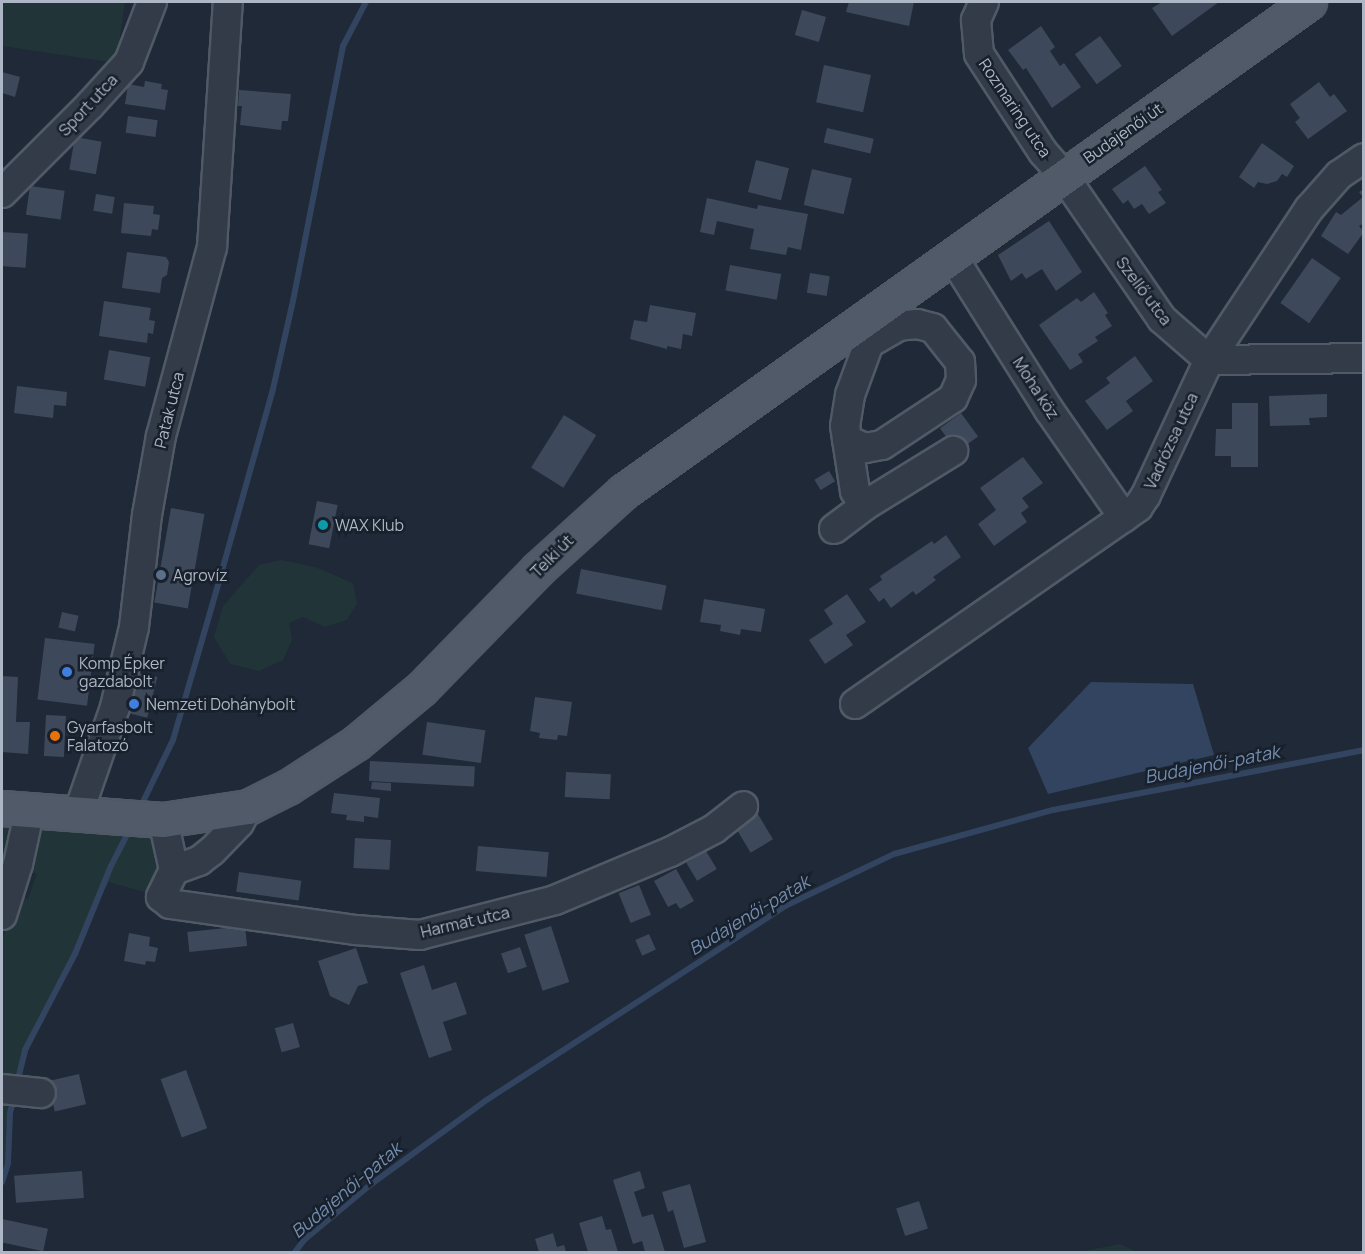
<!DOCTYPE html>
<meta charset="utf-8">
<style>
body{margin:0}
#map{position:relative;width:1365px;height:1254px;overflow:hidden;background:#1f2937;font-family:Manrope,sans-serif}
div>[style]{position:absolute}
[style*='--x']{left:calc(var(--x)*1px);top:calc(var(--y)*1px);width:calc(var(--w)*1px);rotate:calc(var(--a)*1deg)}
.green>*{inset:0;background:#213538}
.water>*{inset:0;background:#32445f}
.stream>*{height:6px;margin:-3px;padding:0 3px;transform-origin:3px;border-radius:3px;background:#32445f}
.building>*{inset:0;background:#3d495a;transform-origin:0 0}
.roads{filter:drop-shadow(2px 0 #505966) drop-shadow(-2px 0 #505966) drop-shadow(0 2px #505966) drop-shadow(0 -2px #505966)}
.minor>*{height:28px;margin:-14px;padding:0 14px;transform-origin:14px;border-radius:14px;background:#333b48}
.major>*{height:33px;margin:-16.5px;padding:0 16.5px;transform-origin:16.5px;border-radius:16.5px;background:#505a68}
.dots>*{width:16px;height:16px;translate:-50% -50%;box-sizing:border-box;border:3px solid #18202c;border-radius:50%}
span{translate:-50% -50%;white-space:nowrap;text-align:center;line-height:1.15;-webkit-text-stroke:5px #18202c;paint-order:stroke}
.street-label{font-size:16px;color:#adb6c5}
.poi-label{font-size:16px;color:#adb6c5}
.left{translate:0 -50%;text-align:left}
.water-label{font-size:18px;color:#748cae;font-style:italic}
.frame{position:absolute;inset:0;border:3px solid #adb6c5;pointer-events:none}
</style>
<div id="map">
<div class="green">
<div style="clip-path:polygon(2px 2px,125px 2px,116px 63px,2px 46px)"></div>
<div style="clip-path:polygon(281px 560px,315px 567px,353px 583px,357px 603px,347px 620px,325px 627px,303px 617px,289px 623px,292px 640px,283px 660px,259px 671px,230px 664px,214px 637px,223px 606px,259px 565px)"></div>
<div style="clip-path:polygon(2px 821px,11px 831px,2px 885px)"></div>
<div style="clip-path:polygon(40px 822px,164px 828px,161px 897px,109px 882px,93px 909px,75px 954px,25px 1050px,10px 1113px,8px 1163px,2px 1182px,2px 939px,18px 896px,28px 899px,37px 874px,21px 868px)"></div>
<div style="clip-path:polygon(1120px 1244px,1137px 1252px,1079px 1252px)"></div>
</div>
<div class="water">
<div style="clip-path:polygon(1091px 682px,1193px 684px,1214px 755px,1048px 794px,1028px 748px)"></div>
</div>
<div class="stream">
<div style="--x:139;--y:810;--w:78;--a:-64.1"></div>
<div style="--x:173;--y:740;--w:154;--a:-73.8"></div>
<div style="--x:216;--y:592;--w:211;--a:-74.3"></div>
<div style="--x:273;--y:389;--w:90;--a:-77.2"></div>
<div style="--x:293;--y:301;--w:260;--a:-78.9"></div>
<div style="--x:343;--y:46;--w:50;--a:-62.4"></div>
<div style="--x:17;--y:1083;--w:34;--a:-76"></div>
<div style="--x:25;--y:1050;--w:108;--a:-62.5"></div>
<div style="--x:75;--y:954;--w:95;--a:-67.8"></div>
<div style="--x:111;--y:866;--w:44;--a:-62.9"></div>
<div style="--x:2;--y:1182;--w:20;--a:-72"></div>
<div style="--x:8;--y:1163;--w:50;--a:-87.7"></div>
<div style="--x:10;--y:1113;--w:16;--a:-75"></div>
<div style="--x:295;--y:1252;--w:15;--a:-53"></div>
<div style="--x:304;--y:1240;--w:86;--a:-39.8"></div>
<div style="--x:370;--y:1185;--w:142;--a:-36.1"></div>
<div style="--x:485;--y:1101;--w:358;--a:-33"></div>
<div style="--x:785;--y:906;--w:121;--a:-25.5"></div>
<div style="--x:894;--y:854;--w:165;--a:-15.5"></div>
<div style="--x:1053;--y:810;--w:317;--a:-10.9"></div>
</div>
<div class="building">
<div style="clip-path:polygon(849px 2px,914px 2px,909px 26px,846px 12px)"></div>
<div style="clip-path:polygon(1162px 2px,1219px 2px,1172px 36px,1152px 8px)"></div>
<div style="left:802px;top:10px;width:25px;height:26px;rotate:16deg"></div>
<div style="clip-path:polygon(1041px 26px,1055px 47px,1050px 51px,1060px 66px,1064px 63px,1081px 87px,1052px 108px,1026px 68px,1023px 70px,1008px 50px)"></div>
<div style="left:1100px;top:36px;width:37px;height:31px;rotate:54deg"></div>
<div style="left:824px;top:65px;width:48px;height:38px;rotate:12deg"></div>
<div style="clip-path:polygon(2px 72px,20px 77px,15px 97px,2px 93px)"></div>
<div style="clip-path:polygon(145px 81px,162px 84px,161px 89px,168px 90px,165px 110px,125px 104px,128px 84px,144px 87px)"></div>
<div style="clip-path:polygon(1319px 82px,1330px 97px,1334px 94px,1347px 111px,1308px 139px,1295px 122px,1300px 118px,1290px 104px)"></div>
<div style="clip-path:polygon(239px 90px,291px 94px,288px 121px,282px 121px,281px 130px,240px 125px,242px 106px,238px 106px)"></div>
<div style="left:128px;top:116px;width:30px;height:17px;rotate:8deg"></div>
<div style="left:827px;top:128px;width:48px;height:15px;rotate:13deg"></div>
<div style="left:75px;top:137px;width:27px;height:33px;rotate:10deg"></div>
<div style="clip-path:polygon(1262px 143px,1294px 166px,1287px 177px,1282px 174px,1277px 181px,1267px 184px,1258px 182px,1254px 188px,1239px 177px)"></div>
<div style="left:756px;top:160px;width:34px;height:33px;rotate:14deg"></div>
<div style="clip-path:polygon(1145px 166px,1162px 190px,1158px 192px,1166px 203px,1149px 214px,1142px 204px,1134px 209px,1128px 200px,1123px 204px,1112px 189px)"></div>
<div style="left:812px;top:169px;width:41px;height:37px;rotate:13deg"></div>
<div style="left:30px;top:186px;width:35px;height:29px;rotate:8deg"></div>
<div style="clip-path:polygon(1364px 189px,1364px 223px,1359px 226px,1364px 232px,1348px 254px,1321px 236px,1336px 212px,1341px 215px,1363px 197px,1359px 192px)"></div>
<div style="left:96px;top:194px;width:19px;height:17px;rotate:9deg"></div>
<div style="clip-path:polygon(707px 198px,757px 209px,758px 205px,808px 214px,801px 250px,788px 247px,786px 255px,750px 249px,754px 229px,717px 221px,714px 235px,700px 232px)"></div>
<div style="clip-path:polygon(124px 203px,154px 206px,153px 214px,160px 215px,158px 230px,152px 229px,151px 236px,121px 233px)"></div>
<div style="clip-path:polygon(1049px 221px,1082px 272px,1056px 291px,1042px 269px,1026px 279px,1022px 273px,1011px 281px,998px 255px)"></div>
<div style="left:2px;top:232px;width:26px;height:34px;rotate:4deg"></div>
<div style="clip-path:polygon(127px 252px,166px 257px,169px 262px,167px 275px,162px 278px,160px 293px,122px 288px)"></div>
<div style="left:1312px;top:258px;width:35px;height:55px;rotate:35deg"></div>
<div style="left:730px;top:265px;width:52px;height:26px;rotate:10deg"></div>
<div style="left:810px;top:273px;width:20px;height:20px;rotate:9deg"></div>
<div style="clip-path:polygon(1094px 292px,1108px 313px,1105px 315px,1112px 326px,1095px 337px,1098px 341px,1078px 354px,1083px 362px,1070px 370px,1039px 325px,1077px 298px,1081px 302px)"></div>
<div style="clip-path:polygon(104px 301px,151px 308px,149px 320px,155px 321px,153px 334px,148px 333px,147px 343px,99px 336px)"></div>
<div style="clip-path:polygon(650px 305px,696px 313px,692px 336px,683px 334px,681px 349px,667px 346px,667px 349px,630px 339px,634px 320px,647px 322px)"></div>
<div style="left:109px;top:350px;width:42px;height:30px;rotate:10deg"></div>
<div style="clip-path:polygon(1135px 356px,1153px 381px,1126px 401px,1133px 411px,1107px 430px,1085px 401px,1110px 383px,1106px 378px)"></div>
<div style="clip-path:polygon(17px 386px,67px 392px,66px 406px,54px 405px,53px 418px,14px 413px)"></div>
<div style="clip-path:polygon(1327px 394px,1327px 417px,1309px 418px,1310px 425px,1270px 426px,1269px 396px)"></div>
<div style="clip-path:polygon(1232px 403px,1258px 403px,1258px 467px,1231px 467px,1231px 456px,1215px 456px,1216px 429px,1232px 429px)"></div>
<div style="left:961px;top:413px;width:29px;height:26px;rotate:54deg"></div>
<div style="left:564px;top:415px;width:38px;height:62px;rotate:32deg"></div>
<div style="clip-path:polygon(1023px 457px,1043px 483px,1022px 498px,1029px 507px,1021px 513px,1027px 522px,994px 546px,978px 524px,996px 510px,980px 488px)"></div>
<div style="left:829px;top:471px;width:12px;height:17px;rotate:59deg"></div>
<div style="left:317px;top:501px;width:21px;height:44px;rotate:11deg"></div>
<div style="left:171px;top:508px;width:34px;height:96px;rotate:10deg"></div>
<div style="clip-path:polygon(946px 535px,961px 557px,933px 577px,936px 580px,916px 595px,913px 591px,891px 608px,884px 598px,879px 602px,869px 589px,882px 580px,880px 576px,932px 541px,934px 544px)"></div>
<div style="left:581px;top:569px;width:87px;height:25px;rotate:11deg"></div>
<div style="clip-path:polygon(847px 594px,866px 622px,846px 635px,853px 645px,825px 664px,809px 640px,833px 624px,824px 610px)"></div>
<div style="clip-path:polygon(704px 599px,765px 609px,761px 632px,741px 629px,740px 635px,720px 631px,721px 625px,700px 622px)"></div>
<div style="left:62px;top:612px;width:17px;height:16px;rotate:13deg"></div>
<div style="left:45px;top:638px;width:50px;height:62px;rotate:7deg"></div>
<div style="left:137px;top:672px;width:21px;height:42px;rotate:14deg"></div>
<div style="clip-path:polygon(2px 676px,18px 677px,16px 722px,30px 722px,28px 754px,2px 752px)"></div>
<div style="clip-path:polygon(535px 697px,572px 702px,567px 736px,558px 735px,557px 740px,539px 738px,540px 733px,530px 731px)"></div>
<div style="left:46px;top:715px;width:20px;height:41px;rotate:3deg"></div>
<div style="left:427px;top:722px;width:59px;height:33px;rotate:8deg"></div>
<div style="left:370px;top:761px;width:105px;height:20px;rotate:3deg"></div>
<div style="left:566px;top:772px;width:45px;height:25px;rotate:3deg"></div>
<div style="clip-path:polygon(372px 782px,391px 783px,391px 791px,371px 789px)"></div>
<div style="clip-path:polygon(334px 793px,380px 798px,378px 818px,364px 816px,364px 822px,346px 820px,347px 815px,331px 813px)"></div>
<div style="left:756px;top:811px;width:33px;height:26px;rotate:59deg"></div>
<div style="left:355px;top:838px;width:36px;height:30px;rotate:3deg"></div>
<div style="left:478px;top:846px;width:71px;height:25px;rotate:5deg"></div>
<div style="left:706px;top:851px;width:21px;height:23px;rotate:59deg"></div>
<div style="clip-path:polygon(676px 869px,694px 901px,680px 909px,676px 903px,668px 907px,654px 881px)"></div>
<div style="left:239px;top:872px;width:63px;height:20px;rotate:8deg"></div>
<div style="left:639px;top:885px;width:32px;height:22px;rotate:68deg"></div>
<div style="left:245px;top:926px;width:20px;height:58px;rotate:84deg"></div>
<div style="left:551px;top:926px;width:59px;height:28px;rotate:72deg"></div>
<div style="clip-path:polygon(129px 933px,150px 937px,149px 946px,158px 948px,155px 962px,146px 961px,145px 965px,124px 961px)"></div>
<div style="left:649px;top:934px;width:17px;height:15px;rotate:66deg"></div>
<div style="left:520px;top:947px;width:21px;height:20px;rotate:71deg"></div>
<div style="clip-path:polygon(356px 948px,368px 983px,358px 986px,349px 1005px,330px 996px,318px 961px)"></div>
<div style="clip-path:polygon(424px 965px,432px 990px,456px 982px,467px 1014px,443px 1022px,452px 1050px,429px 1058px,400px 973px)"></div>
<div style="left:293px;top:1023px;width:25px;height:19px;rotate:74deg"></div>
<div style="left:186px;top:1070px;width:62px;height:27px;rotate:70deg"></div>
<div style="left:79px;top:1074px;width:31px;height:32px;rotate:77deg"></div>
<div style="left:82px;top:1171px;width:27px;height:68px;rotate:86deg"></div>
<div style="clip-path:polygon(640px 1171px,645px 1188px,634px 1192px,642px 1217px,653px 1214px,665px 1252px,645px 1252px,642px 1241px,633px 1244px,613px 1180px)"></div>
<div style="clip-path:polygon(690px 1184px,706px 1242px,684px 1248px,673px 1210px,668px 1212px,662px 1192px)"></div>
<div style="left:919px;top:1201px;width:29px;height:24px;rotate:72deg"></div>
<div style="clip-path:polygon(602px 1216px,606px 1230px,611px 1229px,618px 1252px,588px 1252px,579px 1223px)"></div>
<div style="left:2px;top:1219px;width:47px;height:23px;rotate:12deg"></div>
<div style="clip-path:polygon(553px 1233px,557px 1247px,564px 1245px,566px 1252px,539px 1252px,535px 1239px)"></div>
</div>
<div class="roads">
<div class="minor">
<div style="--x:984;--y:2;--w:20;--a:114"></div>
<div style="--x:976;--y:20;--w:34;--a:85"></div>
<div style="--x:979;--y:54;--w:117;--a:56.9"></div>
<div style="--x:1043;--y:152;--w:30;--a:49"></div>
<div style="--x:1063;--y:175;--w:175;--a:55.5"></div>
<div style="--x:1162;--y:319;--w:62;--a:41.1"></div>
<div style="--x:1209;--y:360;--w:155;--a:-0.7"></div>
<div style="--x:2;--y:193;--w:124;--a:-45"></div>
<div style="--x:90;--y:105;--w:58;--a:-47.8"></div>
<div style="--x:129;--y:62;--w:64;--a:-69"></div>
<div style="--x:952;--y:256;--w:182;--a:57.8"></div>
<div style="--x:1049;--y:410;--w:131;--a:55.2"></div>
<div style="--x:859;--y:322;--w:23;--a:65"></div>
<div style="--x:869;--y:343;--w:55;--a:110.1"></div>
<div style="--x:850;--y:395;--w:31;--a:99"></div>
<div style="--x:845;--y:426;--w:66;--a:81.3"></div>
<div style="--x:855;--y:491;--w:17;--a:59"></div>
<div style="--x:864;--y:506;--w:105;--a:-31.7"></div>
<div style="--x:847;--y:440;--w:20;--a:24"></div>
<div style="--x:865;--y:448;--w:17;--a:-10"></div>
<div style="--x:882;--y:445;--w:85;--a:-33.5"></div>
<div style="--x:953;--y:398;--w:20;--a:-66"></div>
<div style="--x:961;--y:380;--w:18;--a:-93"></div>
<div style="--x:960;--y:362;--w:43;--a:-128.5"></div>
<div style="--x:933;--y:328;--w:16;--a:-166"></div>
<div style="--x:917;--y:324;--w:18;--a:174"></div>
<div style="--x:899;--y:326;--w:34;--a:150"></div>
<div style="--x:834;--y:529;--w:38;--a:-37"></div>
<div style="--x:855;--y:704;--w:345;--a:-34.8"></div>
<div style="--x:1138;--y:507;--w:14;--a:-56"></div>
<div style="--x:1146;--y:495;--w:149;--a:-65"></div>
<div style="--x:1209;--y:360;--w:181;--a:-56.5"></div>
<div style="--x:1309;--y:209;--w:45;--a:-48.6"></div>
<div style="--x:1339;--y:175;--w:30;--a:-34"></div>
<div style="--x:78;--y:814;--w:113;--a:-70.9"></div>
<div style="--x:115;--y:707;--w:82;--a:-76.6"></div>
<div style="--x:134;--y:627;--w:113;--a:-83.4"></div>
<div style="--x:147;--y:515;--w:80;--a:-80"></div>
<div style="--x:161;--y:436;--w:196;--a:-74.9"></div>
<div style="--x:212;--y:247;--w:246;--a:-86.3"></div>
<div style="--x:163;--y:820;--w:51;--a:77.6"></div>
<div style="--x:174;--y:870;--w:30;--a:116"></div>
<div style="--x:161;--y:897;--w:11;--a:38"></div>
<div style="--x:170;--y:904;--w:188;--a:8"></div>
<div style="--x:356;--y:930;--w:64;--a:4.5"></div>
<div style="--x:420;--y:935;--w:139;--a:-14.5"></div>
<div style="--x:555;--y:900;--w:125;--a:-22.7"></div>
<div style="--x:670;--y:852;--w:50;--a:-27.6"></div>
<div style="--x:714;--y:829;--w:37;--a:-38"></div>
<div style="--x:174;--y:870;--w:27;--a:-20"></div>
<div style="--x:199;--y:861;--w:16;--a:-38"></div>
<div style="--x:212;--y:851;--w:39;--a:-46"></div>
<div style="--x:239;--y:823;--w:18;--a:-61"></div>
<div style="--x:2;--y:915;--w:53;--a:-72.6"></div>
<div style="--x:18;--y:864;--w:56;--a:-77.7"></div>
<div style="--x:2;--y:1089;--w:39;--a:6"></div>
</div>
<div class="major">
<div style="--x:2;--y:808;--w:161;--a:4.3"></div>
<div style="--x:163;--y:820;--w:86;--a:-8.7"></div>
<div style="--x:248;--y:807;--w:45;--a:-26.6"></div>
<div style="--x:288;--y:787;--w:81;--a:-32.9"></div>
<div style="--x:356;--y:743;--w:86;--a:-39.8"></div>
<div style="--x:422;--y:688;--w:166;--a:-45.7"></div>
<div style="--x:538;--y:569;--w:115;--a:-42.2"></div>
<div style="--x:623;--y:492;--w:843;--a:-35.54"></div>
</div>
</div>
<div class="dots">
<div style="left:323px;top:525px;background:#0f9aa8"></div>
<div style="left:161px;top:575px;background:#5c6f8a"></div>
<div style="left:67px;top:672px;background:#3f7fe0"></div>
<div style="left:134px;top:704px;background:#3f7fe0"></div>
<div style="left:55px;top:736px;background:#e8710a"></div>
</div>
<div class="street-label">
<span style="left:88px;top:105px;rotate:-47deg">Sport utca</span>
<span style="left:1015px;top:108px;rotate:56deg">Rozmaring utca</span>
<span style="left:1123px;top:133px;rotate:-35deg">Budajenői út</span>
<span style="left:1144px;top:291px;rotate:53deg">Szellő utca</span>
<span style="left:1036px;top:388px;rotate:57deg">Moha köz</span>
<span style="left:169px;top:410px;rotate:-76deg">Patak utca</span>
<span style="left:1171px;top:441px;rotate:-65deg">Vadrózsa utca</span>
<span style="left:552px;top:556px;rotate:-45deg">Telki út</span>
<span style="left:465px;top:922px;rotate:-13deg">Harmat utca</span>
</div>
<div class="poi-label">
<span class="left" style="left:335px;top:525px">WAX Klub</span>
<span class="left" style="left:173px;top:575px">Agrovíz</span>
<span class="left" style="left:79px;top:672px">Komp Épker<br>gazdabolt</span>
<span class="left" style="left:146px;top:704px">Nemzeti Dohánybolt</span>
<span class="left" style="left:67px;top:736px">Gyarfasbolt<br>Falatozó</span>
</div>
<div class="water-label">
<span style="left:1212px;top:764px;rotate:-11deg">Budajenői-patak</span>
<span style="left:749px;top:915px;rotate:-31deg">Budajenői-patak</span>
<span style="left:346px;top:1190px;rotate:-40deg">Budajenői-patak</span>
</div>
<div class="frame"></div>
</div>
